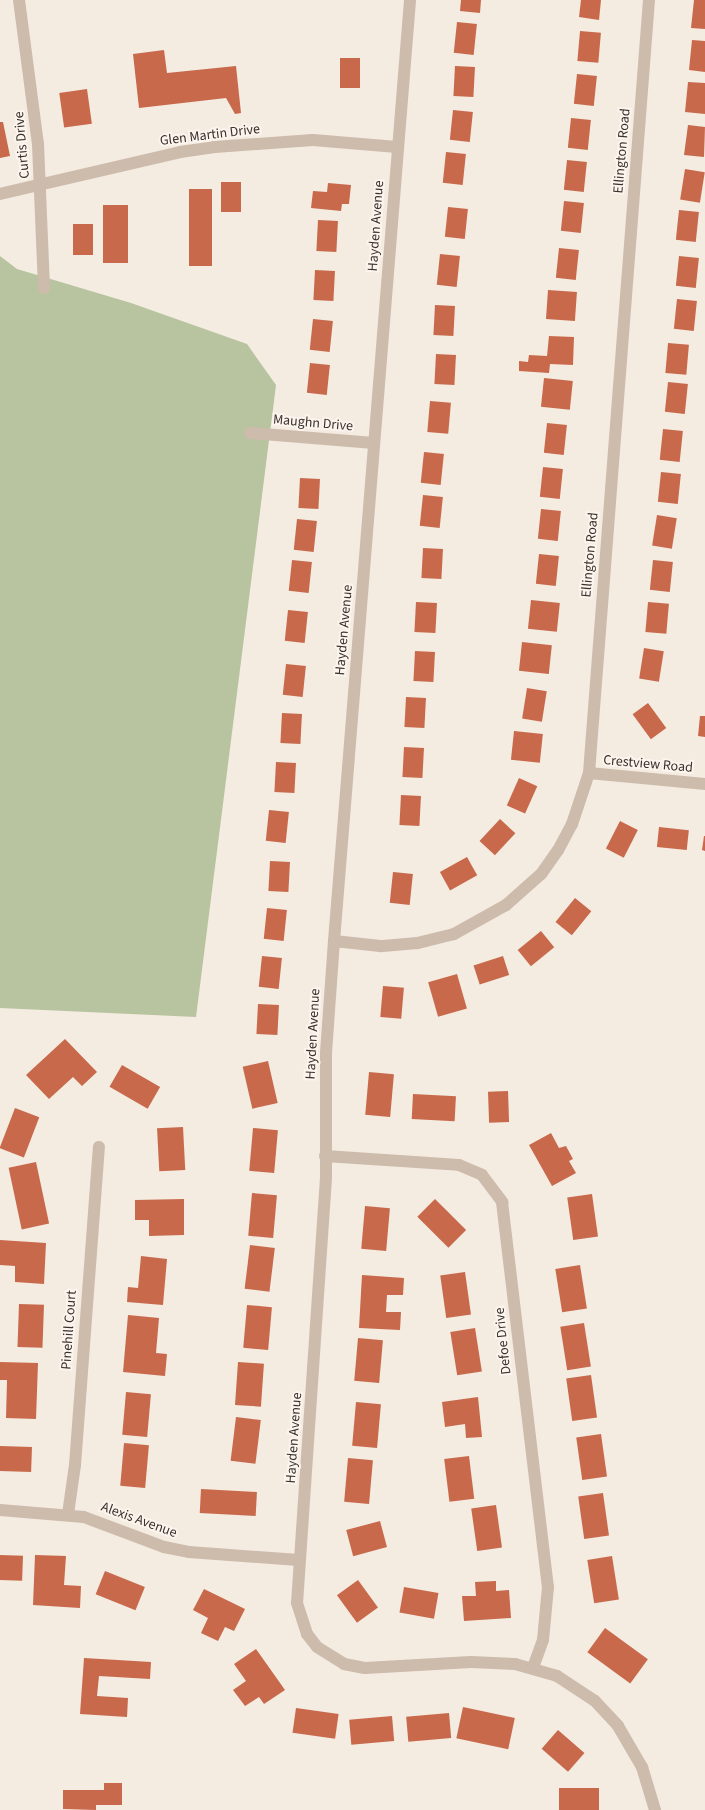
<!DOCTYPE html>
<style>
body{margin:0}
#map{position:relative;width:705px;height:1810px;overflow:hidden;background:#f4ebe1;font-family:"Source Sans 3",sans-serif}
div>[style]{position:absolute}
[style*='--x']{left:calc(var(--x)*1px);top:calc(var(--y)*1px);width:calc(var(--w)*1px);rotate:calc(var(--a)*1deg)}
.green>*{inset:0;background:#b8c4a0}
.building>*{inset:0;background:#c8694b;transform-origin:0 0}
.minor>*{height:12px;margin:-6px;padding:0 6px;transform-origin:6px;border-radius:6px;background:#cdbbac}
.tertiary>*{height:12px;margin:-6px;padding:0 6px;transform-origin:6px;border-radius:6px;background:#cdbbac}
span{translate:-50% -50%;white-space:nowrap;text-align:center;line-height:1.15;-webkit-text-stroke:4px #fbf5ee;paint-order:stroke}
.street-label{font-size:14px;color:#3b302b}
</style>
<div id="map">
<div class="green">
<div style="clip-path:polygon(0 256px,17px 269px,131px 303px,247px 344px,276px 385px,196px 1017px,0 1008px)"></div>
</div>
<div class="building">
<div style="clip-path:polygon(461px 0,481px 0,480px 13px,460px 11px)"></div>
<div style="clip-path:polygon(581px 0,601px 0,599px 20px,579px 17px)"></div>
<div style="clip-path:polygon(694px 0,705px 0,705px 29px,691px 28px)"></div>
<div style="left:457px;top:22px;width:20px;height:31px;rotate:6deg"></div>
<div style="left:580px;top:31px;width:21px;height:30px;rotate:5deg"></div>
<div style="clip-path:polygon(692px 40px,705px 41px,705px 72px,689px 70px)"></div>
<div style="clip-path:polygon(164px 50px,167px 73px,236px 66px,241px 113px,235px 114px,226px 98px,139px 108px,133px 54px)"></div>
<div style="left:340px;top:58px;width:20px;height:30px"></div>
<div style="left:455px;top:66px;width:20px;height:30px;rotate:3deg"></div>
<div style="left:577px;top:74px;width:20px;height:30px;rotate:6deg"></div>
<div style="clip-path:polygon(688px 82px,705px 83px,705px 114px,685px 112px)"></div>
<div style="left:87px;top:89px;width:35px;height:28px;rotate:82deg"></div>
<div style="left:453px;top:110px;width:20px;height:30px;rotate:6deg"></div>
<div style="left:571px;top:118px;width:20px;height:30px;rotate:6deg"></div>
<div style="clip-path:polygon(0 122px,3px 122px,10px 156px,0 158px)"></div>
<div style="clip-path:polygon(688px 125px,705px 127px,704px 157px,684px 155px)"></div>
<div style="left:446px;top:152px;width:20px;height:31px;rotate:6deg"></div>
<div style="left:567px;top:160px;width:20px;height:30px;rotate:6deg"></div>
<div style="left:685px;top:169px;width:20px;height:31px;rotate:9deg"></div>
<div style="left:221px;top:182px;width:20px;height:30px"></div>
<div style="clip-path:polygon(328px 183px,351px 185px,349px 204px,342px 204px,341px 211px,311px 208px,313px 191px,327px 192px)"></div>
<div style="left:189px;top:189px;width:23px;height:77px"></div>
<div style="left:564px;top:201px;width:20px;height:30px;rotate:6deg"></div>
<div style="left:103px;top:205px;width:25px;height:58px"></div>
<div style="left:448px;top:207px;width:20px;height:30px;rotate:6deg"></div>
<div style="left:679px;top:210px;width:20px;height:30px;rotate:6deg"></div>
<div style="left:318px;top:220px;width:20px;height:31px;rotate:3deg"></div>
<div style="left:73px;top:224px;width:20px;height:31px"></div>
<div style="left:559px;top:248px;width:20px;height:30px;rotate:6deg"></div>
<div style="left:440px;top:254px;width:20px;height:31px;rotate:6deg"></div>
<div style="left:679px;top:256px;width:20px;height:30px;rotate:6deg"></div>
<div style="left:315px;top:270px;width:20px;height:30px;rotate:3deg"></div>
<div style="left:548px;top:290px;width:29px;height:29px;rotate:4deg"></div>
<div style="left:677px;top:299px;width:20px;height:30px;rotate:6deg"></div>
<div style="left:435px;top:305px;width:20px;height:30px;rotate:3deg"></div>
<div style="left:313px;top:319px;width:20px;height:31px;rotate:6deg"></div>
<div style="clip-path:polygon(549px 336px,574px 337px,573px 365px,550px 364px,549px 373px,519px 371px,519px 361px,528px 362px,529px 355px,547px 356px)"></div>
<div style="left:668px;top:343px;width:21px;height:30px;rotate:5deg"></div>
<div style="left:436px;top:354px;width:20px;height:30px;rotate:3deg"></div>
<div style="left:310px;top:363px;width:20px;height:30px;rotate:6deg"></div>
<div style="left:544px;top:378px;width:29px;height:29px;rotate:6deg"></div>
<div style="left:668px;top:382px;width:20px;height:30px;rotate:6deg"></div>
<div style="left:430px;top:401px;width:21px;height:31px;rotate:5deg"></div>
<div style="left:547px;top:423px;width:20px;height:30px;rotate:6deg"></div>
<div style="left:663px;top:429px;width:20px;height:31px;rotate:6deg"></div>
<div style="left:424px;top:452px;width:20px;height:31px;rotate:6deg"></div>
<div style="left:543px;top:467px;width:20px;height:30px;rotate:6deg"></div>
<div style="left:661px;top:472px;width:20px;height:30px;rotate:6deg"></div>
<div style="left:300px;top:478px;width:20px;height:30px;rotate:3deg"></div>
<div style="left:423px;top:495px;width:20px;height:31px;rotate:6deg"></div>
<div style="left:541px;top:509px;width:20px;height:30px;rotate:6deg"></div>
<div style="left:657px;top:515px;width:20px;height:31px;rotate:9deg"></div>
<div style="left:297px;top:519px;width:20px;height:31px;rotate:6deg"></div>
<div style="left:423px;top:548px;width:20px;height:30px;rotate:3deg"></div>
<div style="left:539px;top:554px;width:20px;height:30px;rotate:6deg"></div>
<div style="left:292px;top:560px;width:20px;height:31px;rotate:6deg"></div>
<div style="left:653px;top:560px;width:20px;height:30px;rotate:6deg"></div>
<div style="left:531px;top:600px;width:29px;height:29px;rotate:6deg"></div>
<div style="left:416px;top:602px;width:21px;height:30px;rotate:3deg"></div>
<div style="left:648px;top:602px;width:21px;height:30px;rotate:5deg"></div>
<div style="left:288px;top:610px;width:20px;height:31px;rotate:6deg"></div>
<div style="left:522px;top:642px;width:30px;height:29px;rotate:6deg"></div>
<div style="left:644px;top:648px;width:20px;height:31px;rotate:9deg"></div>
<div style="left:415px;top:651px;width:20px;height:30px;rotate:3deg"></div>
<div style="left:286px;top:664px;width:20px;height:31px;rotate:6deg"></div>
<div style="left:527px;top:688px;width:20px;height:31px;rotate:9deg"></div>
<div style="left:406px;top:697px;width:20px;height:30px;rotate:3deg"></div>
<div style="left:648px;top:703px;width:31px;height:19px;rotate:54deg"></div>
<div style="left:282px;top:713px;width:20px;height:30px;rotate:3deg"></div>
<div style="clip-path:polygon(700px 716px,705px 716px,705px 737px,698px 736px)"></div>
<div style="left:514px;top:731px;width:29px;height:29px;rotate:6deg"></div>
<div style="left:404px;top:747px;width:20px;height:30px;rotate:3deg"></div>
<div style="left:276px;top:762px;width:20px;height:30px;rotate:3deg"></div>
<div style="left:519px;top:778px;width:20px;height:30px;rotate:24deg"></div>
<div style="left:401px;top:795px;width:20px;height:30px;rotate:3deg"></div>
<div style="left:269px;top:810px;width:20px;height:31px;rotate:6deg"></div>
<div style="left:500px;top:819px;width:21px;height:30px;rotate:43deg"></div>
<div style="left:620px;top:821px;width:20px;height:31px;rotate:27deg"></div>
<div style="left:659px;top:827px;width:30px;height:20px;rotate:6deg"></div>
<div style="clip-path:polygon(704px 836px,705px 836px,705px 851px,702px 850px)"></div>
<div style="left:467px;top:857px;width:21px;height:31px;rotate:61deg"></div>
<div style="left:270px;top:861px;width:20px;height:30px;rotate:3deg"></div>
<div style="left:393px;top:872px;width:20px;height:31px;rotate:6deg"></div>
<div style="left:575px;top:898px;width:21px;height:31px;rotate:39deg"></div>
<div style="left:267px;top:908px;width:20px;height:31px;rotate:6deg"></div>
<div style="left:541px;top:931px;width:21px;height:30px;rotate:51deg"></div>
<div style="left:262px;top:956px;width:20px;height:31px;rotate:6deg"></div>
<div style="left:503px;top:956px;width:20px;height:31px;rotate:72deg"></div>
<div style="left:457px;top:974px;width:36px;height:30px;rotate:74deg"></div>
<div style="left:383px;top:986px;width:21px;height:31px;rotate:5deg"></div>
<div style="left:258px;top:1004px;width:21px;height:30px;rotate:3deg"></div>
<div style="clip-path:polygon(65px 1039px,97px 1072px,82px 1086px,73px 1077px,49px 1099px,26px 1075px)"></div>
<div style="left:268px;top:1061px;width:43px;height:26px;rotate:77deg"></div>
<div style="left:122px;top:1065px;width:44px;height:25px;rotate:30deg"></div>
<div style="left:369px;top:1072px;width:25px;height:43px;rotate:5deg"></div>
<div style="left:508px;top:1091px;width:31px;height:20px;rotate:88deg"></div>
<div style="left:413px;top:1094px;width:43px;height:25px;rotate:3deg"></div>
<div style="left:15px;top:1108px;width:26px;height:43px;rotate:21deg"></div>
<div style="left:183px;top:1127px;width:43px;height:26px;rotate:87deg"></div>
<div style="left:253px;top:1128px;width:25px;height:43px;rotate:5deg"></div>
<div style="clip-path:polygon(551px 1133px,559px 1148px,566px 1146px,573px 1159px,569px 1161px,576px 1173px,552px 1186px,529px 1145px)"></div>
<div style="left:36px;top:1162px;width:63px;height:28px;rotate:78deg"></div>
<div style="left:252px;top:1193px;width:25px;height:43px;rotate:5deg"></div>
<div style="left:592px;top:1194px;width:43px;height:25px;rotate:82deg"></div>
<div style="clip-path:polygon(184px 1199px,184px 1235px,149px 1236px,149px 1220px,135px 1220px,135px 1200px)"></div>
<div style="left:435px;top:1199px;width:44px;height:25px;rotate:45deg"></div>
<div style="left:365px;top:1206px;width:25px;height:43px;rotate:5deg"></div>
<div style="clip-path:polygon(0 1240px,46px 1243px,44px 1284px,15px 1282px,15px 1266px,0 1265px)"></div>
<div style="left:250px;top:1245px;width:25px;height:44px;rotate:7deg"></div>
<div style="clip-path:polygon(141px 1256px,167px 1259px,163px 1305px,127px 1302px,128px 1287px,138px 1288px)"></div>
<div style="left:580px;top:1265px;width:44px;height:25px;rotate:81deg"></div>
<div style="left:465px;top:1272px;width:43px;height:25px;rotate:82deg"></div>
<div style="clip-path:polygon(362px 1275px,404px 1278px,403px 1295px,387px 1295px,386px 1312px,401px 1312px,400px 1330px,359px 1328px)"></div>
<div style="left:19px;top:1304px;width:25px;height:43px;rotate:2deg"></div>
<div style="left:247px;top:1305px;width:25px;height:43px;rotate:5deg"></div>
<div style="clip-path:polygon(128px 1315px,159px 1318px,156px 1353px,167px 1354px,165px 1376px,123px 1372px)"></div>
<div style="left:584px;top:1323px;width:44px;height:24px;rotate:81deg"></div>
<div style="left:475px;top:1328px;width:44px;height:25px;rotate:81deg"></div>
<div style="left:358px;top:1338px;width:25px;height:43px;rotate:5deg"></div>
<div style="clip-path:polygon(0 1362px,38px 1363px,36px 1419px,6px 1418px,7px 1380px,0 1380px)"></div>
<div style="left:238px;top:1362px;width:26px;height:43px;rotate:4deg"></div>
<div style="left:591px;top:1375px;width:43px;height:25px;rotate:82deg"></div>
<div style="left:126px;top:1392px;width:25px;height:43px;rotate:5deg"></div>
<div style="clip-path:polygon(478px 1397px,482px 1437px,466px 1438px,465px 1424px,445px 1427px,442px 1402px)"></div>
<div style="left:356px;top:1402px;width:25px;height:44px;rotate:5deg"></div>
<div style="left:236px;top:1417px;width:25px;height:44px;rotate:7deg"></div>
<div style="left:601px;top:1434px;width:43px;height:25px;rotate:82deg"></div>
<div style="left:124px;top:1443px;width:25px;height:43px;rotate:5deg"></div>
<div style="left:0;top:1446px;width:32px;height:25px;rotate:2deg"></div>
<div style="left:469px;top:1456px;width:43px;height:25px;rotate:83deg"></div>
<div style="left:348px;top:1458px;width:25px;height:44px;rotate:5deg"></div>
<div style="left:201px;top:1489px;width:56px;height:24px;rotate:3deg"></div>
<div style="left:603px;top:1493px;width:43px;height:25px;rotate:82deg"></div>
<div style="left:496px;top:1505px;width:43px;height:25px;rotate:82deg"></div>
<div style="left:380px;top:1521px;width:27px;height:35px;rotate:75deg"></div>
<div style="left:0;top:1555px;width:23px;height:25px;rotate:2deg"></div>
<div style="clip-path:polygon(35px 1555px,66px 1556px,64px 1585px,81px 1586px,80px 1608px,33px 1605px)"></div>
<div style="left:612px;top:1556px;width:44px;height:25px;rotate:81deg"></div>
<div style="left:105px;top:1571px;width:43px;height:25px;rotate:22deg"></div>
<div style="left:358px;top:1580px;width:34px;height:26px;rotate:54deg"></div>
<div style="clip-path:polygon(496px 1581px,496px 1591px,509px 1590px,511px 1618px,464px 1621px,462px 1596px,476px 1596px,475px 1582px)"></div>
<div style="left:404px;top:1587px;width:35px;height:26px;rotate:10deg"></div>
<div style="clip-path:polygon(204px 1589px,245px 1609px,234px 1631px,225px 1627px,218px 1641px,201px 1633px,208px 1618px,193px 1610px)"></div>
<div style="left:605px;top:1628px;width:53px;height:30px;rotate:36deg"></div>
<div style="clip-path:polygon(256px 1649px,285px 1690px,264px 1704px,259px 1697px,245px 1706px,233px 1690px,246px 1681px,234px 1664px)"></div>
<div style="clip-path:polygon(84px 1658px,151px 1662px,150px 1679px,99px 1676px,97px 1696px,128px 1698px,127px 1717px,80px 1714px)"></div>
<div style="left:463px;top:1707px;width:53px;height:32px;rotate:12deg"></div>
<div style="left:296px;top:1708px;width:43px;height:25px;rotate:8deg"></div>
<div style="left:449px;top:1713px;width:25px;height:43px;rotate:85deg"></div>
<div style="left:392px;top:1716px;width:25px;height:43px;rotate:85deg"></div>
<div style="left:558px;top:1730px;width:35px;height:25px;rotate:41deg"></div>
<div style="clip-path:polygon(104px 1783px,122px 1783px,122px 1805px,96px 1805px,96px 1810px,63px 1809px,63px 1790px,104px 1790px)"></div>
<div style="left:599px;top:1788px;width:22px;height:40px;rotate:90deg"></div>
</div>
<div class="minor">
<div style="--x:19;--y:0;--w:145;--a:82.5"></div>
<div style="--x:38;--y:144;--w:144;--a:87.6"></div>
<div style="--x:649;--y:0;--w:775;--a:94.44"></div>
<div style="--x:589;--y:773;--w:54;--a:108.4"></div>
<div style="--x:572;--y:824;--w:30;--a:118"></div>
<div style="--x:558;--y:850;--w:29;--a:125"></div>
<div style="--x:541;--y:874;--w:47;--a:138.5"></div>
<div style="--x:506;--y:905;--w:60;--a:150.9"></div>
<div style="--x:454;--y:934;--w:38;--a:166"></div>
<div style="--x:417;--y:943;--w:37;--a:175"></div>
<div style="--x:380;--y:946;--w:46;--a:-173.8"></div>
<div style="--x:334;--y:941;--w:112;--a:94.1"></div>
<div style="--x:326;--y:1053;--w:125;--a:90"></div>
<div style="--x:326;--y:1178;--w:426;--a:93.9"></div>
<div style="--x:297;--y:1603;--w:33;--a:72"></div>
<div style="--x:307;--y:1634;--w:16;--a:52"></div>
<div style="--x:317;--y:1647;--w:32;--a:32"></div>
<div style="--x:344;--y:1664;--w:21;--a:11"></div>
<div style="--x:365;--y:1668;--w:106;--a:-3.2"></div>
<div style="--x:471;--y:1662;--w:44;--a:2.6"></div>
<div style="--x:515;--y:1664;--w:44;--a:15.9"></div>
<div style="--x:557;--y:1676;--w:45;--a:33.3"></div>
<div style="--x:595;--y:1701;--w:34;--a:47"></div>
<div style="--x:618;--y:1726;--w:48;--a:59.7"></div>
<div style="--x:642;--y:1767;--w:45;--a:73.2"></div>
<div style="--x:0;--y:194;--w:185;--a:-13.1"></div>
<div style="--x:180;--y:152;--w:35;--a:-8"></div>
<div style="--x:215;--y:147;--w:98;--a:-4.1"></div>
<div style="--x:313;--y:140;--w:84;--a:4.8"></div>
<div style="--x:250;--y:433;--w:124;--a:4.6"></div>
<div style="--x:589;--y:773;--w:117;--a:5.4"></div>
<div style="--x:325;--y:1156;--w:134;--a:3.8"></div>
<div style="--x:459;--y:1165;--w:25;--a:23"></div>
<div style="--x:482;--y:1175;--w:34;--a:53"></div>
<div style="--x:502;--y:1202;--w:388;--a:83.2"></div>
<div style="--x:548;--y:1587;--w:53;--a:95.4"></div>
<div style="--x:543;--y:1640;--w:29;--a:110"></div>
<div style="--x:0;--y:1510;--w:84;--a:4.8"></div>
<div style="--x:84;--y:1517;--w:85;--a:20.6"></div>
<div style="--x:164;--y:1547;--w:25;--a:11"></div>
<div style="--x:189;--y:1552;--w:110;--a:4.2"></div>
<div style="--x:68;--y:1514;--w:49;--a:-81.9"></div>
<div style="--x:75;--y:1465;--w:319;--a:-85.7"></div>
</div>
<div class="tertiary">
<div style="--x:334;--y:941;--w:944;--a:-85.38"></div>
</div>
<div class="street-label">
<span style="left:210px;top:135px;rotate:-7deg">Glen Martin Drive</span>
<span style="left:22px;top:145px;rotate:-95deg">Curtis Drive</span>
<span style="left:622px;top:151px;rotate:-85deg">Ellington Road</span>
<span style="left:376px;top:226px;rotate:-86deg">Hayden Avenue</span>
<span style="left:313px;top:423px;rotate:5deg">Maughn Drive</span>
<span style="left:590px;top:555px;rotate:-85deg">Ellington Road</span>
<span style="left:344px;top:630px;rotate:-85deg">Hayden Avenue</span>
<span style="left:648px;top:764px;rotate:5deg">Crestview Road</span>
<span style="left:313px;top:1034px;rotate:-87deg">Hayden Avenue</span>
<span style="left:69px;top:1330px;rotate:-86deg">Pinehill Court</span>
<span style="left:503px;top:1341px;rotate:-96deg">Defoe Drive</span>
<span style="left:294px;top:1438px;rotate:-86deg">Hayden Avenue</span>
<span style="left:139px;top:1520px;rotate:20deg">Alexis Avenue</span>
</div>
</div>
